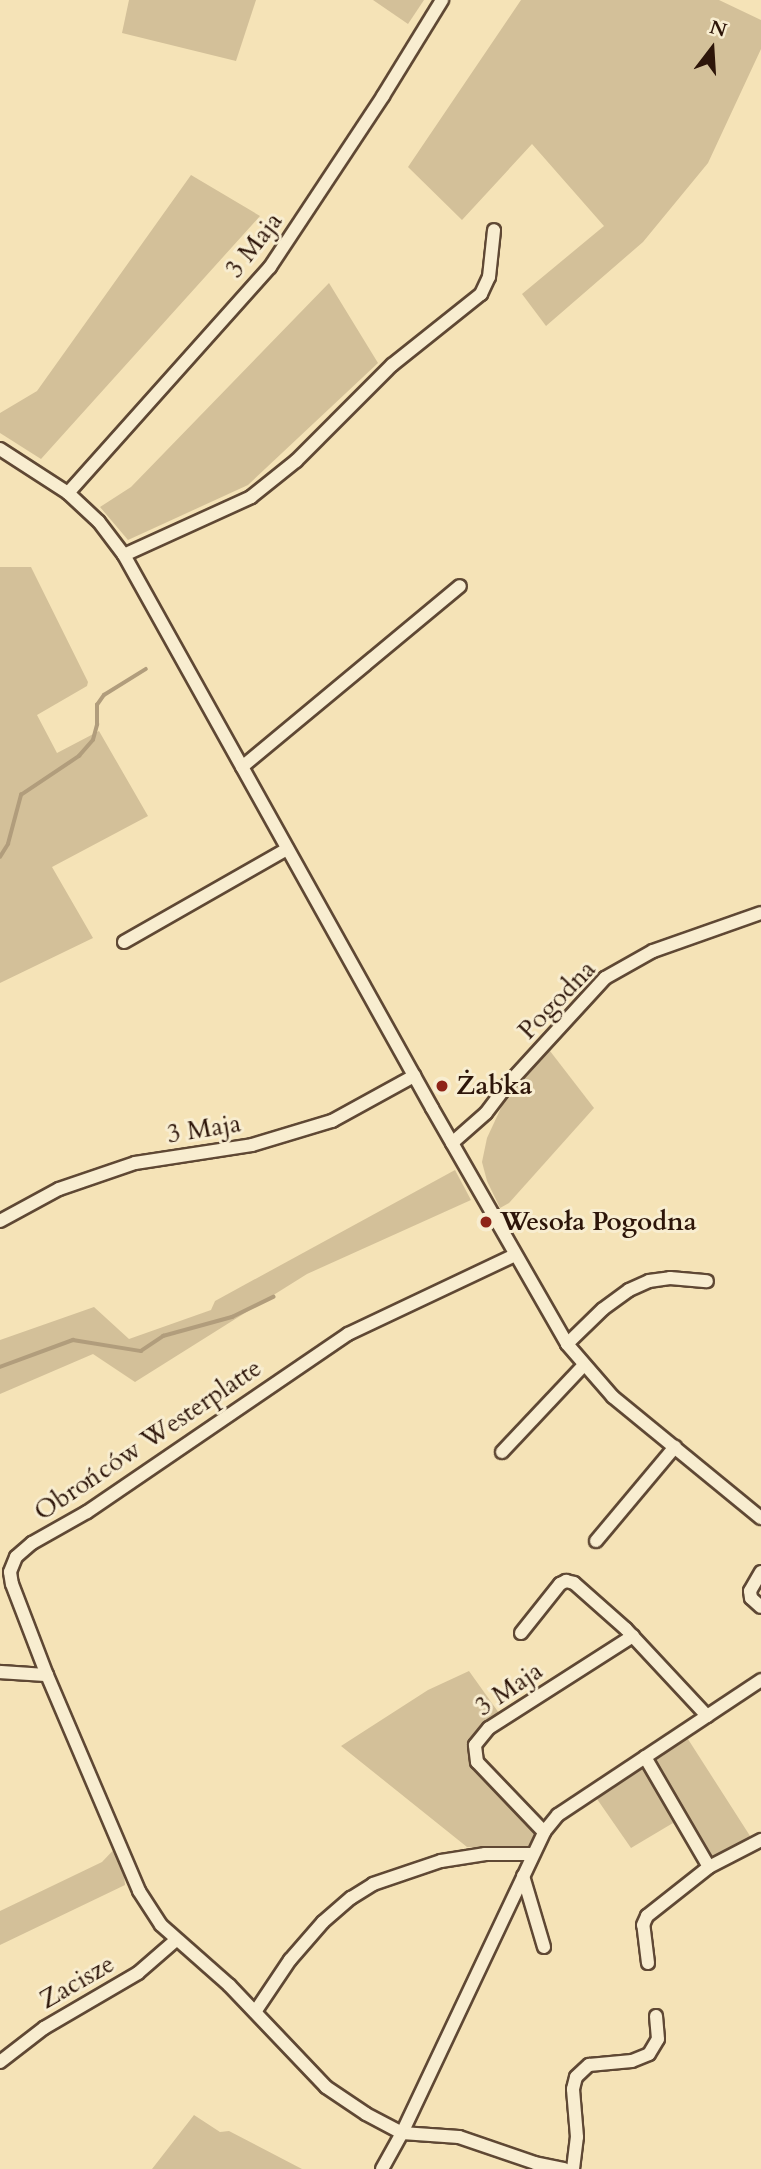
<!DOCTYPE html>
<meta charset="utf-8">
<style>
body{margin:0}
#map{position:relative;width:761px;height:2169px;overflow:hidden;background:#f5e3b7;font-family:Cardo,serif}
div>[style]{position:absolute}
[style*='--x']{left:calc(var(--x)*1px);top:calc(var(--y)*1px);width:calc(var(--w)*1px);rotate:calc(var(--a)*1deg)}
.green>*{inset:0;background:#d3c099}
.stream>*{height:3.5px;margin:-1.75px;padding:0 1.75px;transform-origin:1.75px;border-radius:1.75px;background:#b19d7c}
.roads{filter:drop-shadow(2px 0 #5f4834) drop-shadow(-2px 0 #5f4834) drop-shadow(0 2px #5f4834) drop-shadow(0 -2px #5f4834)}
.minor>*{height:12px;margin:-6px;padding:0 6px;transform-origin:6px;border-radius:6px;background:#f8edd0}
.dots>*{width:19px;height:19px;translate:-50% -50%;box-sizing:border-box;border:4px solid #f8edd0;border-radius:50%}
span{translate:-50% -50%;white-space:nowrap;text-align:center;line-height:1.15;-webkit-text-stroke:6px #f8edd0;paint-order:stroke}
.street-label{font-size:26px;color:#2d1509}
.poi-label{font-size:26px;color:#2d1509;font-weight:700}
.left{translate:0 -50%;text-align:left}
.north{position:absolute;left:677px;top:14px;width:70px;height:70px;-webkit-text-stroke:5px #f8edd0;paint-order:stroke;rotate:17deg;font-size:19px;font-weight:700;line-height:28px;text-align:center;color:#2d1509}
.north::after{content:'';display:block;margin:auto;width:24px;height:32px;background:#2d1509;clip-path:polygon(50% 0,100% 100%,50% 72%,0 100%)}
</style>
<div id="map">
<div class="green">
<div style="clip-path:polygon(129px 0,256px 0,236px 61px,122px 33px)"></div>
<div style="clip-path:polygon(373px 0,424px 0,408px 24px)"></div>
<div style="clip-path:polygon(521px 0,719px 0,761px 20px,761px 49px,708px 163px,643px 242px,546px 326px,522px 294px,604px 226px,532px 144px,462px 220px,408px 167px)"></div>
<div style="clip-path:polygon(191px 175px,260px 216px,41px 459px,0 433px,0 413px,37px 391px)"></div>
<div style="clip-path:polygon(329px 283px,378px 363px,248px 485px,128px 540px,100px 507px,131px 487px)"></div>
<div style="clip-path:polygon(0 567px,31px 567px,88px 682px,87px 686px,37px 715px,57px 753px,99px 731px,148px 816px,52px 867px,93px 938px,0 983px)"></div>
<div style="clip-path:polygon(550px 1051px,594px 1108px,509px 1203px,500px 1208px,487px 1181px,482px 1162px,487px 1138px,506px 1097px)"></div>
<div style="clip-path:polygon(455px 1170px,471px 1200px,307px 1274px,135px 1382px,93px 1354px,0 1394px,0 1340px,94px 1307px,129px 1339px,211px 1310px,215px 1301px)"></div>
<div style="clip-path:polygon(469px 1671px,499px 1713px,472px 1737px,469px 1764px,537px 1832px,529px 1848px,467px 1847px,341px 1746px,428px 1690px)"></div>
<div style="clip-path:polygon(686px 1736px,752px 1839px,713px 1873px,673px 1823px,631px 1848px,597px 1799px)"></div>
<div style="clip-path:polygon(121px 1842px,125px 1885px,0 1945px,0 1911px,102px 1862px)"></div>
<div style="clip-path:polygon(194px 2115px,220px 2132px,229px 2131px,302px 2169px,152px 2169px)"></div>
</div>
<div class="stream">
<div style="--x:0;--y:857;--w:15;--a:-58"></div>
<div style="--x:8;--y:844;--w:51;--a:-75.1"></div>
<div style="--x:21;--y:795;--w:70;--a:-33.9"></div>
<div style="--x:79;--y:756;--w:21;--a:-49"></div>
<div style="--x:93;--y:740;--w:16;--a:-75"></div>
<div style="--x:97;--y:725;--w:20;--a:-90"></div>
<div style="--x:97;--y:705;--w:12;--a:-55"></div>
<div style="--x:104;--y:695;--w:49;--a:-31.8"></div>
<div style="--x:0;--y:1367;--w:78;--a:-20.3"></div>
<div style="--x:73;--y:1340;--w:69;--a:9.2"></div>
<div style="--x:141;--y:1351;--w:27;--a:-34"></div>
<div style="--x:163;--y:1336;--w:72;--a:-15.4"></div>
<div style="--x:232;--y:1317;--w:46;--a:-26"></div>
</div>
<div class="roads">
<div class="minor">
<div style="--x:0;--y:449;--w:81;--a:32.9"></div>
<div style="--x:68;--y:493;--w:42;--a:43.1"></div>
<div style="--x:99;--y:522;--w:41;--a:52.9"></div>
<div style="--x:124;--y:555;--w:633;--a:60.88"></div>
<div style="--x:432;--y:1108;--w:272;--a:60.2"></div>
<div style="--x:567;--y:1344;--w:70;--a:49"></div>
<div style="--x:613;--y:1397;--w:191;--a:39.3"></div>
<div style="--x:68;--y:493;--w:303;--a:-48.2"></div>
<div style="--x:270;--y:267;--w:205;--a:-56.5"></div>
<div style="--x:383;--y:96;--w:113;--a:-58.4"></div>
<div style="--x:124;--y:555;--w:140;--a:-24.5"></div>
<div style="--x:251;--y:497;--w:58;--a:-38.7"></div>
<div style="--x:296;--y:461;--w:136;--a:-45"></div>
<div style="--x:392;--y:365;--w:114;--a:-38.6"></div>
<div style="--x:481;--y:294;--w:19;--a:-65"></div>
<div style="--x:489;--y:277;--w:47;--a:-83.9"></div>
<div style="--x:242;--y:767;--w:283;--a:-39.7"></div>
<div style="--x:124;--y:942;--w:188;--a:-29.7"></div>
<div style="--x:452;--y:1143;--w:45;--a:-41.4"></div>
<div style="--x:486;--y:1113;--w:35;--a:-53"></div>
<div style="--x:507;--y:1085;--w:145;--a:-47.5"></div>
<div style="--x:605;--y:978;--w:55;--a:-29.4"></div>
<div style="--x:653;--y:951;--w:114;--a:-19.4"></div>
<div style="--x:0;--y:1221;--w:67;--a:-28.5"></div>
<div style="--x:59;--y:1189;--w:80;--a:-18.9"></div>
<div style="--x:135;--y:1163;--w:118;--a:-8.7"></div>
<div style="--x:252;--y:1145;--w:84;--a:-16.7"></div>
<div style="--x:332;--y:1121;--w:94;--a:-28.8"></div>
<div style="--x:515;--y:1255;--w:185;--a:154.7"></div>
<div style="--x:348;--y:1334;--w:316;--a:145.7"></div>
<div style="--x:87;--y:1512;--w:63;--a:150.6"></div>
<div style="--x:32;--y:1543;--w:21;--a:139"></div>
<div style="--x:16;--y:1557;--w:16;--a:112"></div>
<div style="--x:10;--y:1572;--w:12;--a:81"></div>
<div style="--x:12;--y:1584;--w:97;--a:69"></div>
<div style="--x:47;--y:1675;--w:235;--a:66.9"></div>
<div style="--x:139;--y:1891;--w:40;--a:57.1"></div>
<div style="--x:161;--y:1925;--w:91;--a:41.4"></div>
<div style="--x:229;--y:1985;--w:141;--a:46.4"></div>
<div style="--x:326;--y:2087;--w:48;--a:34"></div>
<div style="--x:366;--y:2114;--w:41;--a:27.8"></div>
<div style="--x:402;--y:2133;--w:57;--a:4"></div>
<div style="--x:459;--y:2137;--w:80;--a:18.9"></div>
<div style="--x:535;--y:2163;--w:30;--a:12"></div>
<div style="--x:567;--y:1344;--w:50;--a:-44.2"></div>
<div style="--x:603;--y:1309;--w:32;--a:-36"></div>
<div style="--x:629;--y:1290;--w:22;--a:-24"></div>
<div style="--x:649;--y:1281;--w:21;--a:-8"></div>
<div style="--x:670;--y:1278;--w:37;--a:5"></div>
<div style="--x:502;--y:1452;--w:118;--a:-46.7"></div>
<div style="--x:596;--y:1541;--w:123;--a:-50"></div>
<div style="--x:761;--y:1572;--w:22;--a:120"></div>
<div style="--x:750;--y:1591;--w:7;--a:82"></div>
<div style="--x:751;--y:1598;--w:13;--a:42"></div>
<div style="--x:521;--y:1633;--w:63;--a:-51.5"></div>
<div style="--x:560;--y:1584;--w:7;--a:-27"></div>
<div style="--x:566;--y:1581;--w:8;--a:14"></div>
<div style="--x:574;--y:1583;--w:69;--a:41.5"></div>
<div style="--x:626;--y:1629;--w:119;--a:47"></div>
<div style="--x:0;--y:1672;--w:47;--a:3.7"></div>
<div style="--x:645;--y:1757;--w:127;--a:59.8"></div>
<div style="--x:544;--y:1832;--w:97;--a:-133.7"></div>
<div style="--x:477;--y:1762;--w:17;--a:-97"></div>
<div style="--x:475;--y:1745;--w:22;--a:-51"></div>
<div style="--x:489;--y:1728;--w:171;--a:-32.6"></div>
<div style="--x:523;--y:1876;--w:74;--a:73.5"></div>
<div style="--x:648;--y:1963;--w:38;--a:-97"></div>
<div style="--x:643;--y:1925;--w:10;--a:-66"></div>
<div style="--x:647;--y:1916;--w:79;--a:-38.3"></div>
<div style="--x:709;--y:1867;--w:59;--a:-27.4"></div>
<div style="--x:255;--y:2012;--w:63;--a:-56.1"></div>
<div style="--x:290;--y:1960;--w:50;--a:-49"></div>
<div style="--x:323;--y:1922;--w:37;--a:-41"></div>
<div style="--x:351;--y:1898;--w:26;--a:-32"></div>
<div style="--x:373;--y:1884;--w:72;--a:-18.7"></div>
<div style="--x:441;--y:1861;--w:45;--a:-9"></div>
<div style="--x:485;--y:1854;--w:48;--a:0"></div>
<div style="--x:0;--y:2062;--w:56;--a:-37.7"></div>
<div style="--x:44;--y:2028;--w:109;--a:-30.3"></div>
<div style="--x:138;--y:1973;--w:50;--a:-41"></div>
<div style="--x:382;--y:2169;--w:41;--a:-60.9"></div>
<div style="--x:402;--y:2133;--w:333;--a:-64.7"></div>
<div style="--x:544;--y:1832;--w:22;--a:-51"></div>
<div style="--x:558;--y:1815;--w:244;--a:-33.6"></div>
<div style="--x:573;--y:2169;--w:32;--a:-83"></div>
<div style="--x:577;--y:2137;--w:48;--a:-94.8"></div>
<div style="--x:573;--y:2089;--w:12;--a:-76"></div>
<div style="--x:576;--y:2077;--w:18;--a:-43"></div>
<div style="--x:589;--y:2065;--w:43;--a:-5.3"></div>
<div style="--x:632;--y:2061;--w:18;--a:-22"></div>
<div style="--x:649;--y:2054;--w:17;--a:-59"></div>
<div style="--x:658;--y:2039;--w:23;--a:-95"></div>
</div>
</div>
<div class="dots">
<div style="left:442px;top:1086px;background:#8f2418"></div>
<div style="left:486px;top:1222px;background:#8f2418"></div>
</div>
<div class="street-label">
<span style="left:254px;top:245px;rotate:-52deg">3 Maja</span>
<span style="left:557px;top:1000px;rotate:-46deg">Pogodna</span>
<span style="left:204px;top:1129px;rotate:-9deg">3 Maja</span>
<span style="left:148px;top:1440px;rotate:-34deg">Obrońców Westerplatte</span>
<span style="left:509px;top:1689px;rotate:-34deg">3 Maja</span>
<span style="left:77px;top:1982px;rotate:-30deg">Zacisze</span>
</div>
<div class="poi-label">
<span class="left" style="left:456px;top:1086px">Żabka</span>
<span class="left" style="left:500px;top:1222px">Wesoła Pogodna</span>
</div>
<div class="north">N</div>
</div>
